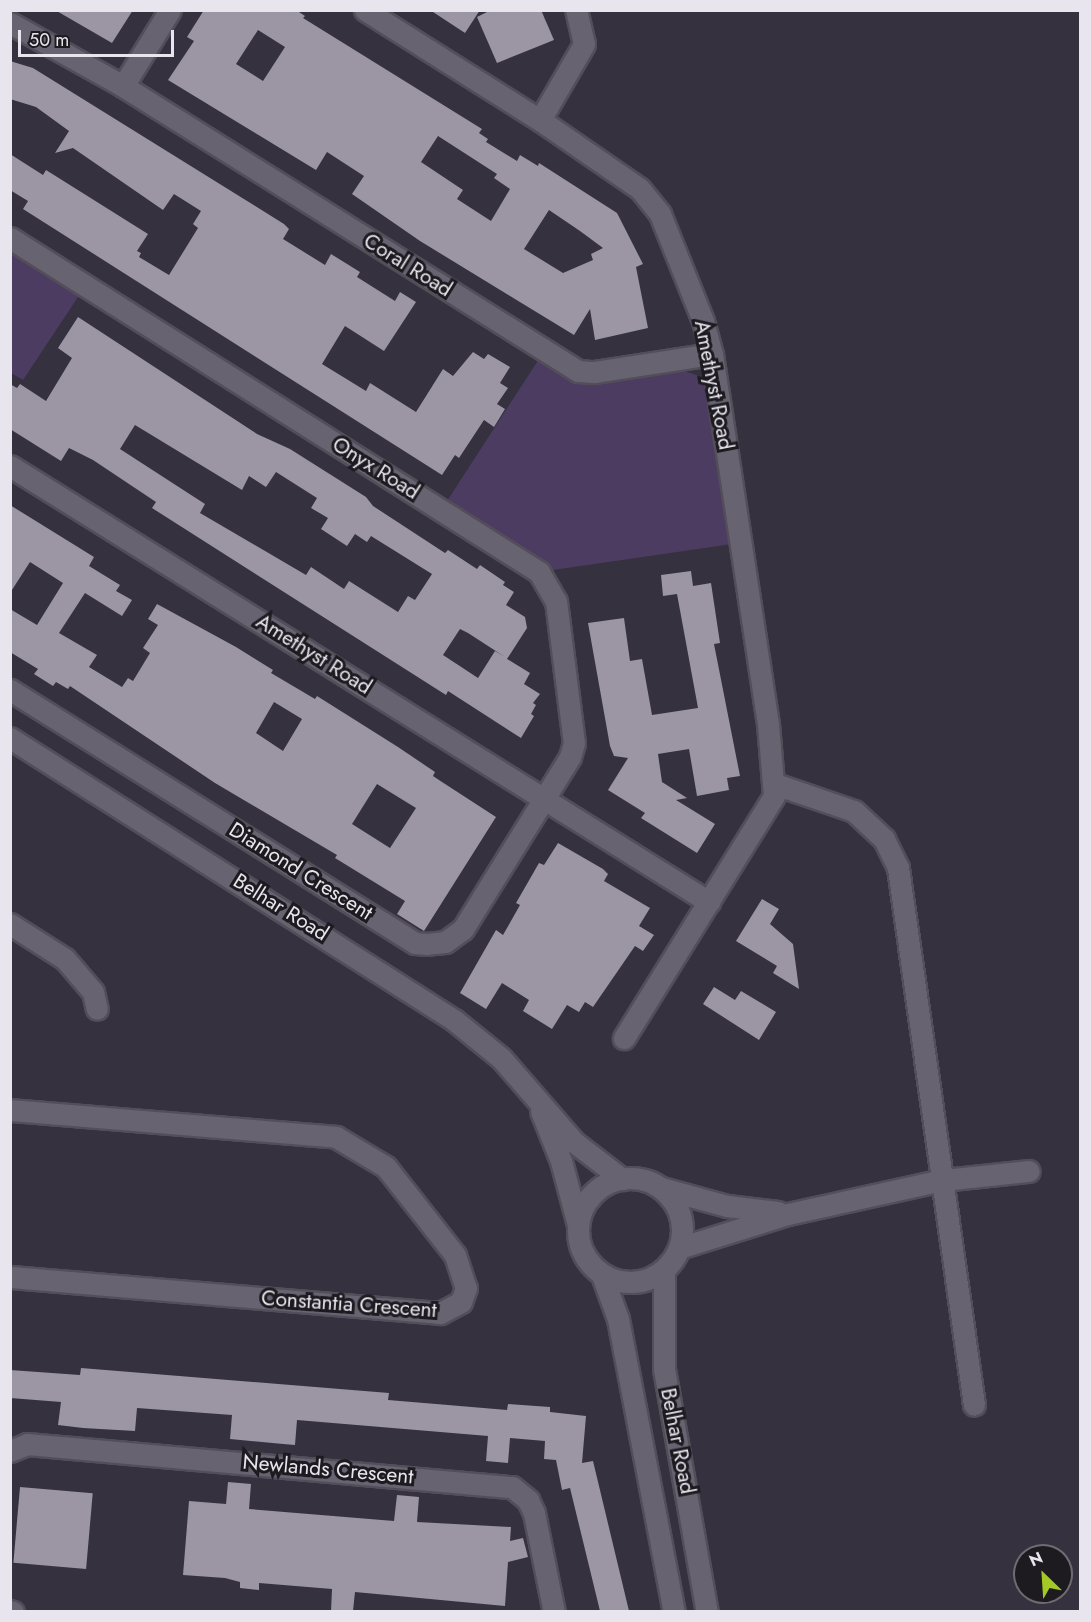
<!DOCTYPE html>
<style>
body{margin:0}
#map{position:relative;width:1091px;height:1622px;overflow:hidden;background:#36313e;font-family:Jost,sans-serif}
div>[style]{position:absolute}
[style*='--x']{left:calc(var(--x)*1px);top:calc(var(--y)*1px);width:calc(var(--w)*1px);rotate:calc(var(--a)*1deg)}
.green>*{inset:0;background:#4c3c62}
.building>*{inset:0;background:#9b95a4;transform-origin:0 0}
.roads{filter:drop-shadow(2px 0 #534e59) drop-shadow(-2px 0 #534e59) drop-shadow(0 2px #534e59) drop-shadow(0 -2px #534e59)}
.street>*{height:21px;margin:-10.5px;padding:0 10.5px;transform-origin:10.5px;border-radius:10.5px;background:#686371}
.street>.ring{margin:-10.5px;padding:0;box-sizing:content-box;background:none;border:21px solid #686371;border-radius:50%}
span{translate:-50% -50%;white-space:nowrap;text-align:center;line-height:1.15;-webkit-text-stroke:6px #1d1a20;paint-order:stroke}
.street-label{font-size:21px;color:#e9e5ee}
.frame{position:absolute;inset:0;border:12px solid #e9e5ee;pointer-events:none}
.north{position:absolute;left:1013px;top:1544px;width:60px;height:60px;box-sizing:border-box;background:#1d1a20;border:2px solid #6f6b72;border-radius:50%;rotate:335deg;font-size:16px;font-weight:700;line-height:24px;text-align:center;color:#e9e5ee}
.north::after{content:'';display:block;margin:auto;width:21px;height:27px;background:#a3c927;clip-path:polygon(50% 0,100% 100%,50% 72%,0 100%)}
.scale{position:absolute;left:18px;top:30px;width:156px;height:27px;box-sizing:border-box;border:3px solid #e9e5ee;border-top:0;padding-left:8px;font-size:18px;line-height:21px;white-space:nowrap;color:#e9e5ee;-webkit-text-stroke:4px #1d1a20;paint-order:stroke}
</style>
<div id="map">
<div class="green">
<div style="clip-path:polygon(10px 250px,80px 294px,23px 380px,11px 373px)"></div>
<div style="clip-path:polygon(539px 359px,571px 378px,679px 369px,699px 376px,708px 389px,732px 544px,553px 570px,447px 501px)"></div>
</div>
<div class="building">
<div style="clip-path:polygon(55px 10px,133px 10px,112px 43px)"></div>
<div style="clip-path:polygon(evenodd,204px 10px,296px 10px,305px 16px,303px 18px,482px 129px,479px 133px,488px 139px,486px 142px,517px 161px,520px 155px,538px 166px,539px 163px,617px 213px,643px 264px,636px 267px,648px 328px,595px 340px,590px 309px,574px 335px,420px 241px,352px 194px,364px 176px,327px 152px,316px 170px,168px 80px,194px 41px,187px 37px,204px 10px,258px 30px,285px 47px,263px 81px,236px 64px,258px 30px,204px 10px,438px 136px,497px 174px,494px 178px,510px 189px,491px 221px,457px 199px,463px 190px,421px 162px,438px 136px,204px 10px,549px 210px,580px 231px,603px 248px,591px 254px,593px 260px,563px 273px,524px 249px,549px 210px)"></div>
<div style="clip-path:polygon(430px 10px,480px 10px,465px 33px)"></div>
<div style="clip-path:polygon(491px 10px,541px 10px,554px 40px,497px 63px,477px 17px)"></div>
<div style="clip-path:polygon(10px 61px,33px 68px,284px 224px,289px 229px,283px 239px,325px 265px,331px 254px,360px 272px,357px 277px,395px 301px,400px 292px,416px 302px,384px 351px,345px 326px,322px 364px,366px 391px,370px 383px,416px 412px,443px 369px,453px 376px,473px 352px,484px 359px,488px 354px,510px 367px,500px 383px,508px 388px,497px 404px,505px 409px,494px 427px,484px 420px,459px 458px,455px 455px,442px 475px,23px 209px,28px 201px,10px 190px,10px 154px,43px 175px,46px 170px,148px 234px,137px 251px,141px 253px,139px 257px,169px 275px,198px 228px,193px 224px,201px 211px,174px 194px,163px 210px,73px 148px,55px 153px,69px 131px,36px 107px,10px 99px)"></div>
<div style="clip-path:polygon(evenodd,78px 317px,257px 434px,290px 449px,366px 497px,373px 506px,445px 553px,448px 550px,477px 569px,480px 565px,505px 582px,503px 585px,514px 592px,506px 605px,525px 617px,527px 628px,507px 659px,530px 673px,524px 684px,540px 694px,533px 703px,536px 705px,531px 714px,534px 716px,521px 738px,448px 691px,446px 695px,152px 508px,156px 502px,93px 460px,69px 448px,61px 461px,10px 429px,10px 384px,17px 388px,20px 384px,46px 401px,72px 358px,58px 348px,78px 317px,135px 425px,242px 490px,249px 476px,266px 487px,276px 472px,317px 498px,311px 508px,328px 518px,321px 529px,347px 546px,355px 534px,367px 542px,371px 536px,432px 574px,415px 600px,408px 596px,398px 612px,349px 581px,344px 589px,311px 567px,306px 575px,200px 513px,205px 504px,120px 449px,135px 425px,78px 317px,460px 629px,468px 633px,505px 657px,495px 651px,478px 678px,443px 655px,460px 629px)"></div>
<div style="clip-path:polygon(evenodd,10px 505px,94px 557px,89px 566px,120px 585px,116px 591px,132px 600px,122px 616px,85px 593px,59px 633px,97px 655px,89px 667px,122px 687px,128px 678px,133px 681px,150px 653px,143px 648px,158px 625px,148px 619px,157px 604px,236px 647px,273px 670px,271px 673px,315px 699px,317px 696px,398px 747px,435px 772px,433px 776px,442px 782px,496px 817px,424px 931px,397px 914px,405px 901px,335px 858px,337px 855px,215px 783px,70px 686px,68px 689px,56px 682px,53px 686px,34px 674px,38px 669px,10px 652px,10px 609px,37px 625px,63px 583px,30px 562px,10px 593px,10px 505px,274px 702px,302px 719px,283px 751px,256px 733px,274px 702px,10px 505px,377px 784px,416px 808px,390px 848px,352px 824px,377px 784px)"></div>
<div style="clip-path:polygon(691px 571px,693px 586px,711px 583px,720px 643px,714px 644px,740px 776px,727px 778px,729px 790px,697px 796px,689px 749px,658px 754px,662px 782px,687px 798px,676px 800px,715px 824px,697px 853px,641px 818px,645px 813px,608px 790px,628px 758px,614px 756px,610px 746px,588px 623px,624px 618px,630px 661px,642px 659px,652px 715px,698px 708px,677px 594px,663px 596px,661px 575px)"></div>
<div style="clip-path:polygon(558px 843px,603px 869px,608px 874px,604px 881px,650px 908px,639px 926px,654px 935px,643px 951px,635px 946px,593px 1007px,585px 1002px,579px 1012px,567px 1005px,552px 1029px,523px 1011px,529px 1000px,502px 983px,486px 1009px,460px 993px,496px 930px,503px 935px,520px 905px,516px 903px,539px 863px,544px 865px)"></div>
<div style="clip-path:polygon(762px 899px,779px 909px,770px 924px,793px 944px,799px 989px,773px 973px,777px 966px,736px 941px)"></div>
<div style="clip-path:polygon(714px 987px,735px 1000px,741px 991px,776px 1012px,759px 1040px,703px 1004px)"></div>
<div style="clip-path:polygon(81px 1368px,389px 1393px,388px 1400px,448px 1405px,507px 1410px,508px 1404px,550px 1407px,550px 1412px,586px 1416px,582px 1463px,593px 1461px,629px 1611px,600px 1611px,570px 1488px,562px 1490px,556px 1460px,544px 1459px,545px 1441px,510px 1438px,508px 1463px,486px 1461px,488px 1436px,297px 1420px,295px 1445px,283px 1444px,230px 1439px,232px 1415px,137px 1408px,135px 1431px,83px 1428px,58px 1425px,61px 1402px,10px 1398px,10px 1370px,80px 1375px)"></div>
<div style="clip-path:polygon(228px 1482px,251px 1484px,249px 1509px,394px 1521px,397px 1495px,419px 1497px,417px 1522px,511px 1527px,510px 1541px,523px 1538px,528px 1557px,508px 1562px,505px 1606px,355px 1592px,353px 1611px,331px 1611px,332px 1589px,259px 1583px,259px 1590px,240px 1588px,240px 1582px,225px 1578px,183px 1575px,189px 1501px,226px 1504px)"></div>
<div style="left:20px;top:1487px;width:73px;height:76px;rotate:5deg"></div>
</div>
<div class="roads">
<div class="street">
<div style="--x:365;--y:10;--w:207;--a:32.2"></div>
<div style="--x:540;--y:120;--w:121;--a:34.6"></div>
<div style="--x:640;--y:189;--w:32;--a:51"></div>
<div style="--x:660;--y:214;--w:115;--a:68.1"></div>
<div style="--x:703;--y:321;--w:34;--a:75"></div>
<div style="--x:712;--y:354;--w:374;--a:81.4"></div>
<div style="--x:768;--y:724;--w:72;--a:85.2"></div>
<div style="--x:774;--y:796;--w:285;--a:121.8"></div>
<div style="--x:10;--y:23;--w:129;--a:29.1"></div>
<div style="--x:123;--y:86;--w:537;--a:32.06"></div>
<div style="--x:578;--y:371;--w:16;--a:4"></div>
<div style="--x:594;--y:372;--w:119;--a:-8.7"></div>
<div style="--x:123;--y:86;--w:89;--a:-58.3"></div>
<div style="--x:540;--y:120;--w:88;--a:-59.9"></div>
<div style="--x:584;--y:44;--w:35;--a:-103"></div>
<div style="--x:10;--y:238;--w:626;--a:32.27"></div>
<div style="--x:539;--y:572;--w:34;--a:60"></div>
<div style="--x:556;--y:601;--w:143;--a:82.8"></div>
<div style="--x:574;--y:743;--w:15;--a:106"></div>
<div style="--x:570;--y:757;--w:203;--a:121.9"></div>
<div style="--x:463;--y:929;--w:22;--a:144"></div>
<div style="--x:445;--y:942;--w:18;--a:174"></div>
<div style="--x:427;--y:944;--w:12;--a:-175"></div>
<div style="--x:415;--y:943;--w:478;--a:-148"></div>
<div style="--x:10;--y:466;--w:824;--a:31.95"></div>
<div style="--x:10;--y:738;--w:526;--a:32.42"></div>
<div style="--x:454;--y:1020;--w:60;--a:39"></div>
<div style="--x:501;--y:1058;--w:111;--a:49"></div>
<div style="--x:574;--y:1142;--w:61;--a:37.6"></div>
<div style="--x:775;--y:784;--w:83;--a:18.9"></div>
<div style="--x:854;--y:811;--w:41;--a:43"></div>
<div style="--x:884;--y:839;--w:32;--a:64"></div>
<div style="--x:898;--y:868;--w:542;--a:81.94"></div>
<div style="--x:10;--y:924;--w:65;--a:32.5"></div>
<div style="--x:65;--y:959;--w:43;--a:49.7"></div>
<div style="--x:93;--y:992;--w:17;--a:77"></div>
<div style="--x:10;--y:1110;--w:327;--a:4.7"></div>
<div style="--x:336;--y:1137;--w:58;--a:31"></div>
<div style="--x:386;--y:1167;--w:112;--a:51.9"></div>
<div style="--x:455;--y:1255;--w:35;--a:72"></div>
<div style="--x:466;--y:1288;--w:15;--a:110"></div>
<div style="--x:461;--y:1302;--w:24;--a:152"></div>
<div style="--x:440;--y:1313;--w:432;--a:-175.2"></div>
<div style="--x:541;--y:1111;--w:54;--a:68.2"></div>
<div style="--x:561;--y:1161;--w:66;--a:75.1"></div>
<div class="ring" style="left:578px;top:1178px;width:83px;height:83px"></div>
<div style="--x:661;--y:1188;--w:68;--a:15.3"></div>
<div style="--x:727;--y:1206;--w:51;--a:6.7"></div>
<div style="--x:679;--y:1248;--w:114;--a:-17.3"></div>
<div style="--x:788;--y:1214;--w:159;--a:-12.4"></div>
<div style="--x:943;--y:1180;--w:86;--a:-6"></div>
<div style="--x:664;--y:1270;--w:99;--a:90"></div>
<div style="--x:664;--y:1369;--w:247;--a:80"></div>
<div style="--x:602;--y:1275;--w:47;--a:70"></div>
<div style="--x:618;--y:1319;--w:298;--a:79.2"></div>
<div style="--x:10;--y:1451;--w:18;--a:-22"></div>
<div style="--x:27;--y:1444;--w:487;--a:5.1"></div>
<div style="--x:512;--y:1487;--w:21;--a:39"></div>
<div style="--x:528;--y:1500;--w:14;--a:65"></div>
<div style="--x:534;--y:1513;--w:101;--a:78.6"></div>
<div style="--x:10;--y:1611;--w:3;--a:18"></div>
</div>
</div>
<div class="street-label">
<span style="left:408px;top:265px;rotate:32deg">Coral Road</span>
<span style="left:714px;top:385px;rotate:79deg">Amethyst Road</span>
<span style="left:376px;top:468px;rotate:32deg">Onyx Road</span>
<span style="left:314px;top:654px;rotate:32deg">Amethyst Road</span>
<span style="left:301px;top:871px;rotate:32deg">Diamond Crescent</span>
<span style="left:281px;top:907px;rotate:32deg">Belhar Road</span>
<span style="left:349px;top:1304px;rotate:4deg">Constantia Crescent</span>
<span style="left:678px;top:1441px;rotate:79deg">Belhar Road</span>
<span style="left:328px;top:1469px;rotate:5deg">Newlands Crescent</span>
</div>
<div class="frame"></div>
<div class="north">N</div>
<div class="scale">50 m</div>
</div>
